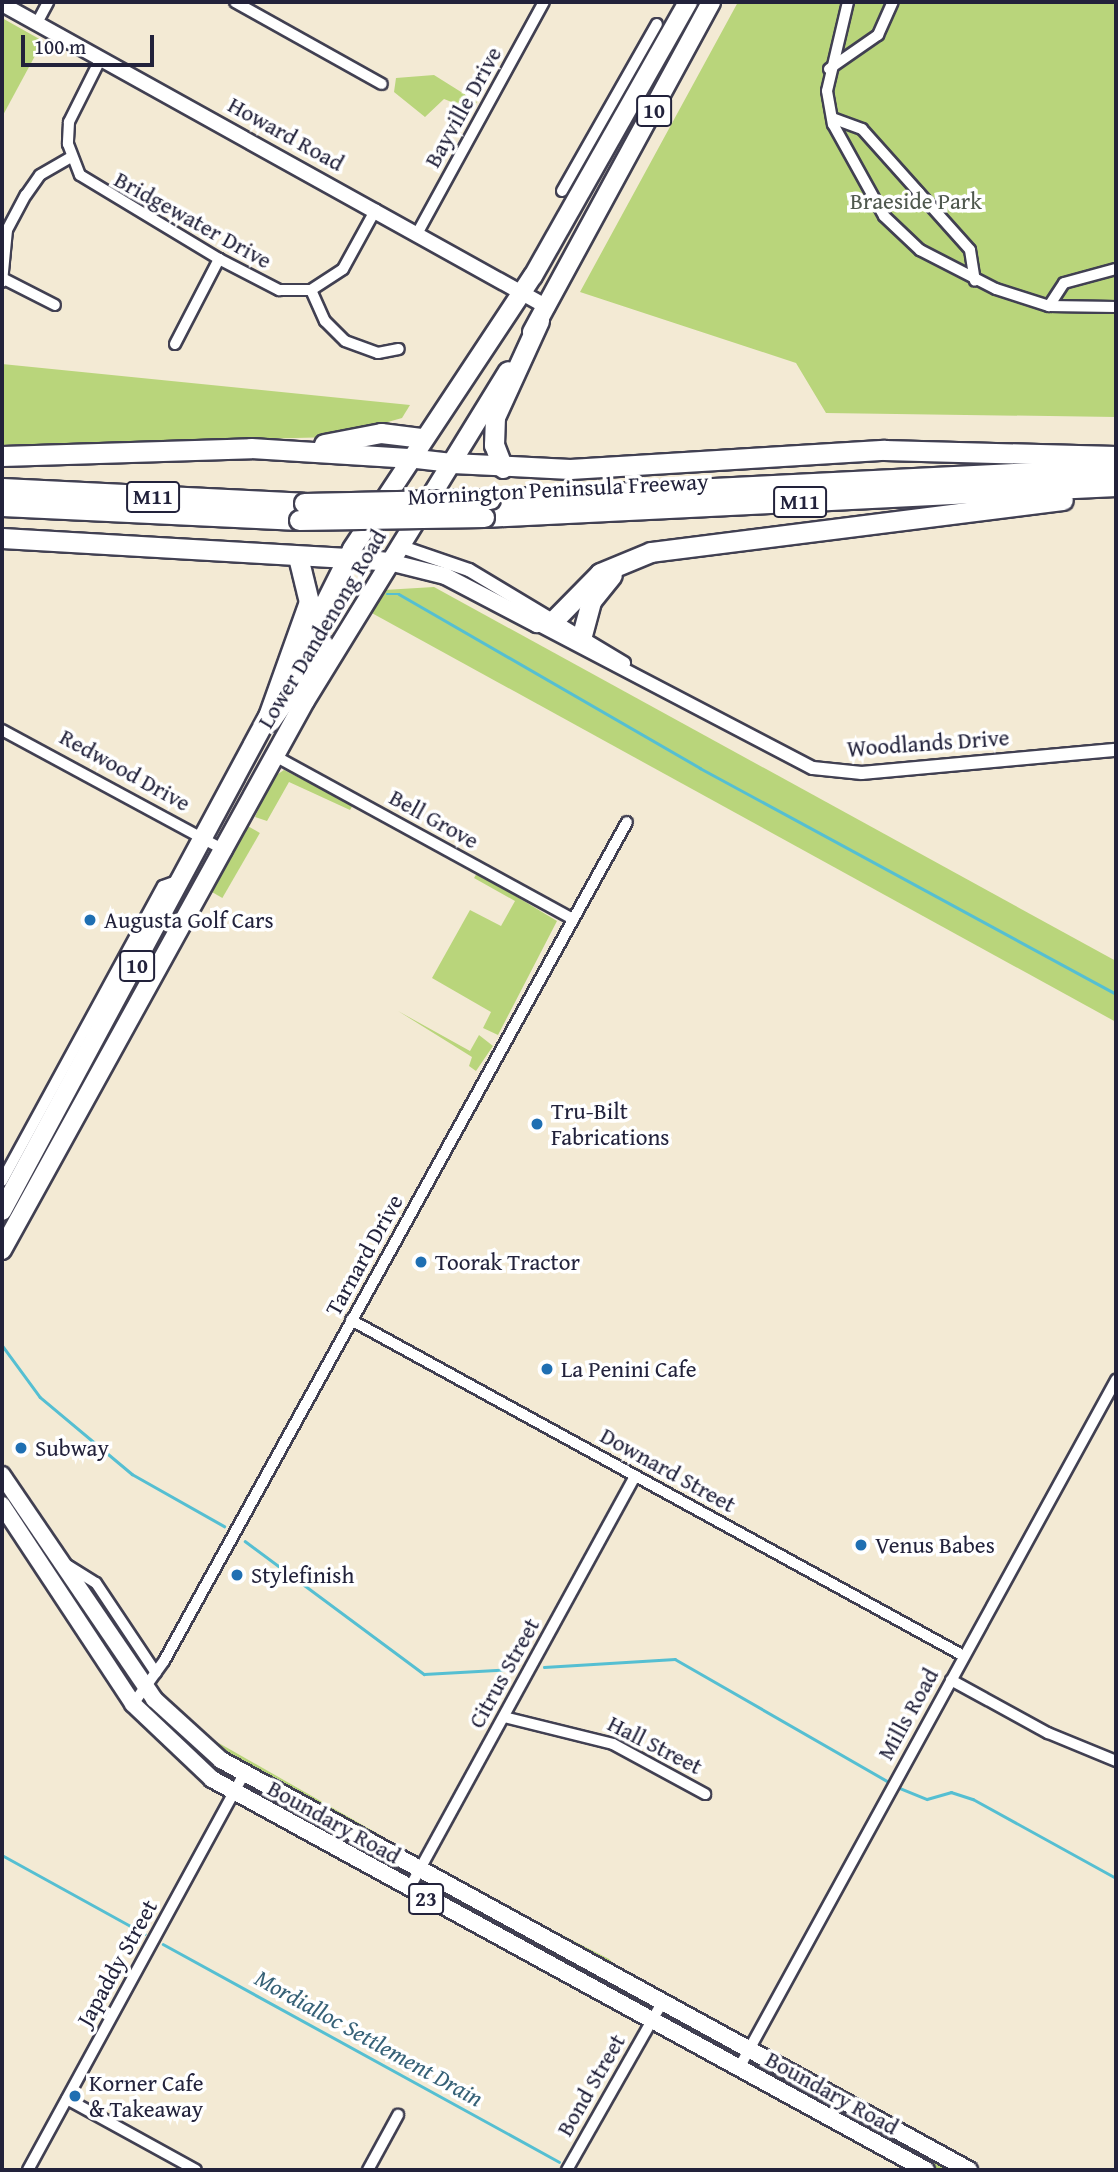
<!DOCTYPE html>
<style>
body{margin:0}
#map{position:relative;width:1118px;height:2172px;overflow:hidden;background:#f3ead4;font-family:"Gentium Book Plus",serif}
div>[style]{position:absolute}
[style*='--x']{left:calc(var(--x)*1px);top:calc(var(--y)*1px);width:calc(var(--w)*1px);rotate:calc(var(--a)*1deg)}
.green>*{inset:0;background:#b9d57b;transform-origin:0 0}
.stream>*{height:2.5px;margin:-1.25px;padding:0 1.25px;transform-origin:1.25px;border-radius:1.25px;background:#55bfd2}
.roads{filter:drop-shadow(2px 0 #414052) drop-shadow(-2px 0 #414052) drop-shadow(0 2px #414052) drop-shadow(0 -2px #414052)}
.minor>*{height:10px;margin:-5px;padding:0 5px;transform-origin:5px;border-radius:5px;background:#fff}
.tertiary>*{height:12px;margin:-6px;padding:0 6px;transform-origin:6px;border-radius:6px;background:#fff}
.secondary>*{height:14px;margin:-7px;padding:0 7px;transform-origin:7px;border-radius:7px;background:#fff}
.primary>*{height:16px;margin:-8px;padding:0 8px;transform-origin:8px;border-radius:8px;background:#fff}
.trunk>*{height:18px;margin:-9px;padding:0 9px;transform-origin:9px;border-radius:9px;background:#fff}
.motorway>*{height:19px;margin:-9.5px;padding:0 9.5px;transform-origin:9.5px;border-radius:9.5px;background:#fff}
.bridges{filter:drop-shadow(2px 0 #414052) drop-shadow(-2px 0 #414052) drop-shadow(0 2px #414052) drop-shadow(0 -2px #414052)}
.motorway-bridge>*{height:19px;margin:-9.5px;padding:0 9.5px;transform-origin:9.5px;border-radius:9.5px;background:#fff}
.dots>*{width:19px;height:19px;translate:-50% -50%;box-sizing:border-box;border:4px solid #fff;border-radius:50%}
span{translate:-50% -50%;white-space:nowrap;text-align:center;line-height:1.15;-webkit-text-stroke:7px #fff;paint-order:stroke}
.shield-label span{padding:2px 5px;background:#fff;border:2px solid;border-radius:5px;-webkit-text-stroke-width:0}
.shield-label{font-size:21px;color:#22223b;font-weight:700}
.street-label{font-size:23px;color:#22223b}
.park-label{font-size:23px;color:#4f584e}
.poi-label{font-size:23px;color:#22223b}
.left{translate:0 -50%;text-align:left}
.water-label{font-size:24px;color:#366177;font-style:italic}
.frame{position:absolute;inset:0;border:4px solid #22223b;pointer-events:none}
.scale{position:absolute;left:21px;top:35px;width:133px;height:32px;box-sizing:border-box;border:4px solid #22223b;border-top:0;padding-left:9px;font-size:21px;line-height:24px;white-space:nowrap;color:#22223b;-webkit-text-stroke:5px #fff;paint-order:stroke}
</style>
<div id="map">
<div class="green">
<div style="clip-path:polygon(738px 2px,1116px 2px,1116px 417px,826px 413px,796px 363px,580px 292px)"></div>
<div style="clip-path:polygon(2px 18px,43px 41px,2px 117px)"></div>
<div style="clip-path:polygon(434px 75px,477px 102px,472px 110px,444px 99px,425px 117px,394px 92px,396px 78px)"></div>
<div style="clip-path:polygon(2px 364px,410px 405px,402px 418px,335px 437px,2px 445px)"></div>
<div style="clip-path:polygon(434px 587px,1116px 961px,1116px 1022px,370px 612px,384px 590px)"></div>
<div style="clip-path:polygon(284px 770px,353px 805px,350px 810px,289px 782px,267px 821px,255px 817px,272px 778px)"></div>
<div style="left:246px;top:825px;width:16px;height:75px;rotate:30deg"></div>
<div style="clip-path:polygon(205px 859px,209px 861px,2px 1232px,10px 1204px)"></div>
<div style="clip-path:polygon(477px 873px,557px 921px,498px 1035px,483px 1028px,491px 1012px,432px 978px,470px 910px,501px 926px,515px 901px,474px 878px)"></div>
<div style="clip-path:polygon(398px 1011px,470px 1051px,479px 1035px,493px 1046px,476px 1071px,469px 1066px,472px 1057px)"></div>
<div style="clip-path:polygon(203px 1734px,382px 1836px,387px 1842px,265px 1780px)"></div>
<div style="clip-path:polygon(246px 1786px,260px 1793px,407px 1873px,396px 1872px)"></div>
<div style="clip-path:polygon(455px 1880px,609px 1959px,625px 1974px)"></div>
<div style="clip-path:polygon(423px 1883px,563px 1957px,643px 2007px,512px 1938px)"></div>
<div style="clip-path:polygon(751px 2061px,752px 2060px,954px 2170px,939px 2170px)"></div>
</div>
<div class="stream">
<div style="--x:387;--y:594;--w:12;--a:0"></div>
<div style="--x:399;--y:594;--w:348;--a:30"></div>
<div style="--x:700;--y:768;--w:473;--a:28.5"></div>
<div style="--x:2;--y:1345;--w:64;--a:53.8"></div>
<div style="--x:40;--y:1397;--w:120;--a:39.9"></div>
<div style="--x:132;--y:1474;--w:106;--a:29.5"></div>
<div style="--x:245;--y:1541;--w:223;--a:36.6"></div>
<div style="--x:424;--y:1674;--w:91;--a:-3.1"></div>
<div style="--x:544;--y:1667;--w:131;--a:-3.5"></div>
<div style="--x:675;--y:1659;--w:250;--a:29.9"></div>
<div style="--x:897;--y:1787;--w:32;--a:22"></div>
<div style="--x:927;--y:1799;--w:25;--a:-16"></div>
<div style="--x:951;--y:1792;--w:23;--a:18"></div>
<div style="--x:973;--y:1799;--w:163;--a:28.9"></div>
<div style="--x:2;--y:1855;--w:163;--a:28.9"></div>
<div style="--x:163;--y:1944;--w:452;--a:28.8"></div>
</div>
<div class="roads">
<div class="minor">
<div style="--x:235;--y:2;--w:168;--a:29.2"></div>
<div style="--x:848;--y:2;--w:91;--a:103.3"></div>
<div style="--x:827;--y:91;--w:34;--a:80"></div>
<div style="--x:833;--y:124;--w:105;--a:61"></div>
<div style="--x:884;--y:216;--w:50;--a:43.4"></div>
<div style="--x:920;--y:250;--w:85;--a:27.2"></div>
<div style="--x:996;--y:289;--w:56;--a:17.8"></div>
<div style="--x:1049;--y:306;--w:67;--a:0.9"></div>
<div style="--x:37;--y:23;--w:24;--a:-62"></div>
<div style="--x:101;--y:58;--w:72;--a:116.6"></div>
<div style="--x:69;--y:122;--w:22;--a:93"></div>
<div style="--x:68;--y:144;--w:33;--a:69"></div>
<div style="--x:80;--y:175;--w:162;--a:31.1"></div>
<div style="--x:219;--y:259;--w:68;--a:27.3"></div>
<div style="--x:279;--y:290;--w:32;--a:0"></div>
<div style="--x:311;--y:290;--w:38;--a:-33"></div>
<div style="--x:343;--y:269;--w:68;--a:-61.2"></div>
<div style="--x:829;--y:69;--w:60;--a:-34.8"></div>
<div style="--x:878;--y:35;--w:36;--a:-66"></div>
<div style="--x:832;--y:118;--w:32;--a:20"></div>
<div style="--x:862;--y:129;--w:162;--a:48.2"></div>
<div style="--x:970;--y:250;--w:31;--a:81"></div>
<div style="--x:562;--y:191;--w:192;--a:-60.4"></div>
<div style="--x:418;--y:232;--w:262;--a:-61.3"></div>
<div style="--x:4;--y:279;--w:57;--a:27"></div>
<div style="--x:2;--y:282;--w:52;--a:-84.5"></div>
<div style="--x:7;--y:230;--w:40;--a:-62"></div>
<div style="--x:26;--y:195;--w:24;--a:-55"></div>
<div style="--x:40;--y:175;--w:36;--a:-30"></div>
<div style="--x:311;--y:290;--w:34;--a:66"></div>
<div style="--x:325;--y:321;--w:28;--a:45"></div>
<div style="--x:345;--y:341;--w:35;--a:20"></div>
<div style="--x:378;--y:353;--w:21;--a:-11"></div>
<div style="--x:1049;--y:306;--w:27;--a:-57"></div>
<div style="--x:1064;--y:283;--w:54;--a:-15.1"></div>
<div style="--x:175;--y:344;--w:96;--a:-62.6"></div>
<div style="--x:2;--y:730;--w:255;--a:28.4"></div>
<div style="--x:275;--y:756;--w:340;--a:28.7"></div>
<div style="--x:2;--y:1181;--w:336;--a:-61.4"></div>
<div style="--x:163;--y:886;--w:20;--a:-20"></div>
<div style="--x:351;--y:1320;--w:699;--a:28.73"></div>
<div style="--x:67;--y:1565;--w:34;--a:32"></div>
<div style="--x:96;--y:1583;--w:108;--a:56.3"></div>
<div style="--x:951;--y:1680;--w:111;--a:28.7"></div>
<div style="--x:1048;--y:1733;--w:74;--a:22.4"></div>
<div style="--x:133;--y:1704;--w:53;--a:-54.2"></div>
<div style="--x:164;--y:1661;--w:958;--a:-61.11"></div>
<div style="--x:504;--y:1717;--w:112;--a:13.9"></div>
<div style="--x:613;--y:1744;--w:105;--a:28.5"></div>
<div style="--x:409;--y:1889;--w:471;--a:-61.3"></div>
<div style="--x:739;--y:2068;--w:785;--a:-61.28"></div>
<div style="--x:67;--y:2099;--w:147;--a:28.8"></div>
<div style="--x:28;--y:2170;--w:450;--a:-61.4"></div>
<div style="--x:368;--y:2170;--w:63;--a:-61.4"></div>
<div style="--x:567;--y:2170;--w:192;--a:-60.4"></div>
</div>
<div class="tertiary">
<div style="--x:399;--y:546;--w:74;--a:18.9"></div>
<div style="--x:469;--y:570;--w:181;--a:31"></div>
<div style="--x:537;--y:624;--w:311;--a:27.6"></div>
<div style="--x:813;--y:768;--w:49;--a:5.8"></div>
<div style="--x:862;--y:773;--w:255;--a:-5.2"></div>
</div>
<div class="secondary">
<div style="--x:2;--y:4;--w:624;--a:29.07"></div>
</div>
<div class="primary">
<div style="--x:389;--y:562;--w:58;--a:14"></div>
<div style="--x:445;--y:576;--w:104;--a:27.6"></div>
<div style="--x:537;--y:624;--w:19;--a:-16"></div>
<div style="--x:2;--y:1475;--w:271;--a:55.8"></div>
<div style="--x:154;--y:1699;--w:91;--a:42.3"></div>
<div style="--x:221;--y:1760;--w:853;--a:28.73"></div>
<div style="--x:2;--y:1505;--w:238;--a:56.6"></div>
<div style="--x:133;--y:1704;--w:109;--a:43.5"></div>
<div style="--x:212;--y:1779;--w:814;--a:28.71"></div>
</div>
<div class="trunk">
<div style="--x:532;--y:332;--w:375;--a:-61.5"></div>
<div style="--x:408;--y:458;--w:44;--a:6.5"></div>
<div style="--x:347;--y:558;--w:42;--a:5.4"></div>
<div style="--x:295;--y:663;--w:127;--a:-63.4"></div>
<div style="--x:352;--y:549;--w:328;--a:-56.5"></div>
<div style="--x:533;--y:276;--w:315;--a:-60.5"></div>
<div style="--x:271;--y:722;--w:94;--a:-55"></div>
<div style="--x:2;--y:1211;--w:572;--a:-61.73"></div>
<div style="--x:2;--y:1250;--w:627;--a:-61.11"></div>
<div style="--x:305;--y:701;--w:387;--a:-58.4"></div>
</div>
<div class="motorway">
<div style="--x:324;--y:444;--w:58;--a:-10.9"></div>
<div style="--x:381;--y:433;--w:40;--a:7.1"></div>
<div style="--x:2;--y:456;--w:249;--a:-1.8"></div>
<div style="--x:251;--y:448;--w:157;--a:3.6"></div>
<div style="--x:452;--y:463;--w:118;--a:2.9"></div>
<div style="--x:570;--y:469;--w:315;--a:-3.5"></div>
<div style="--x:884;--y:450;--w:232;--a:1.5"></div>
<div style="--x:503;--y:468;--w:25;--a:-111"></div>
<div style="--x:494;--y:445;--w:28;--a:-88"></div>
<div style="--x:495;--y:417;--w:106;--a:-65.4"></div>
<div style="--x:2;--y:488;--w:302;--a:2.8"></div>
<div style="--x:490;--y:499;--w:627;--a:-2.84"></div>
<div style="--x:2;--y:506;--w:297;--a:2.7"></div>
<div style="--x:484;--y:517;--w:633;--a:-2.81"></div>
<div style="--x:2;--y:538;--w:346;--a:3.3"></div>
<div style="--x:555;--y:619;--w:64;--a:-45.6"></div>
<div style="--x:600;--y:573;--w:55;--a:-22.4"></div>
<div style="--x:651;--y:552;--w:415;--a:-7.2"></div>
<div style="--x:582;--y:635;--w:35;--a:-75"></div>
<div style="--x:591;--y:601;--w:33;--a:-51"></div>
<div style="--x:267;--y:719;--w:124;--a:-70.3"></div>
<div style="--x:309;--y:602;--w:46;--a:-103.7"></div>
</div>
</div>
<div class="bridges">
<div class="motorway-bridge">
<div style="--x:304;--y:503;--w:186;--a:-1.2"></div>
<div style="--x:299;--y:520;--w:185;--a:-0.9"></div>
</div>
</div>
<div class="dots">
<div style="left:90px;top:920px;background:#1f6fb2"></div>
<div style="left:537px;top:1124px;background:#1f6fb2"></div>
<div style="left:421px;top:1262px;background:#1f6fb2"></div>
<div style="left:547px;top:1369px;background:#1f6fb2"></div>
<div style="left:21px;top:1448px;background:#1f6fb2"></div>
<div style="left:861px;top:1545px;background:#1f6fb2"></div>
<div style="left:237px;top:1575px;background:#1f6fb2"></div>
<div style="left:75px;top:2096px;background:#1f6fb2"></div>
</div>
<div class="shield-label">
<span style="left:654px;top:111px">10</span>
<span style="left:153px;top:497px">M11</span>
<span style="left:800px;top:502px">M11</span>
<span style="left:137px;top:966px">10</span>
<span style="left:426px;top:1899px">23</span>
</div>
<div class="street-label">
<span style="left:463px;top:107px;rotate:-61deg">Bayville Drive</span>
<span style="left:286px;top:134px;rotate:29deg">Howard Road</span>
<span style="left:193px;top:220px;rotate:29deg">Bridgewater Drive</span>
<span style="left:558px;top:489px;rotate:-3deg">Mornington Peninsula Freeway</span>
<span style="left:322px;top:629px;rotate:-59deg">Lower Dandenong Road</span>
<span style="left:928px;top:743px;rotate:-4deg">Woodlands Drive</span>
<span style="left:125px;top:770px;rotate:29deg">Redwood Drive</span>
<span style="left:434px;top:819px;rotate:29deg">Bell Grove</span>
<span style="left:364px;top:1255px;rotate:-61deg">Tarnard Drive</span>
<span style="left:668px;top:1470px;rotate:29deg">Downard Street</span>
<span style="left:504px;top:1673px;rotate:-61deg">Citrus Street</span>
<span style="left:908px;top:1714px;rotate:-61deg">Mills Road</span>
<span style="left:655px;top:1745px;rotate:27deg">Hall Street</span>
<span style="left:334px;top:1822px;rotate:29deg">Boundary Road</span>
<span style="left:117px;top:1963px;rotate:-61deg">Japaddy Street</span>
<span style="left:591px;top:2085px;rotate:-60deg">Bond Street</span>
<span style="left:832px;top:2093px;rotate:29deg">Boundary Road</span>
</div>
<div class="park-label">
<span style="left:916px;top:201px">Braeside Park</span>
</div>
<div class="poi-label">
<span class="left" style="left:104px;top:920px">Augusta Golf Cars</span>
<span class="left" style="left:551px;top:1124px">Tru-Bilt<br>Fabrications</span>
<span class="left" style="left:435px;top:1262px">Toorak Tractor</span>
<span class="left" style="left:561px;top:1369px">La Penini Cafe</span>
<span class="left" style="left:35px;top:1448px">Subway</span>
<span class="left" style="left:875px;top:1545px">Venus Babes</span>
<span class="left" style="left:251px;top:1575px">Stylefinish</span>
<span class="left" style="left:89px;top:2096px">Korner Cafe<br>&amp; Takeaway</span>
</div>
<div class="water-label">
<span style="left:369px;top:2038px;rotate:29deg">Mordialloc Settlement Drain</span>
</div>
<div class="frame"></div>
<div class="scale">100 m</div>
</div>
